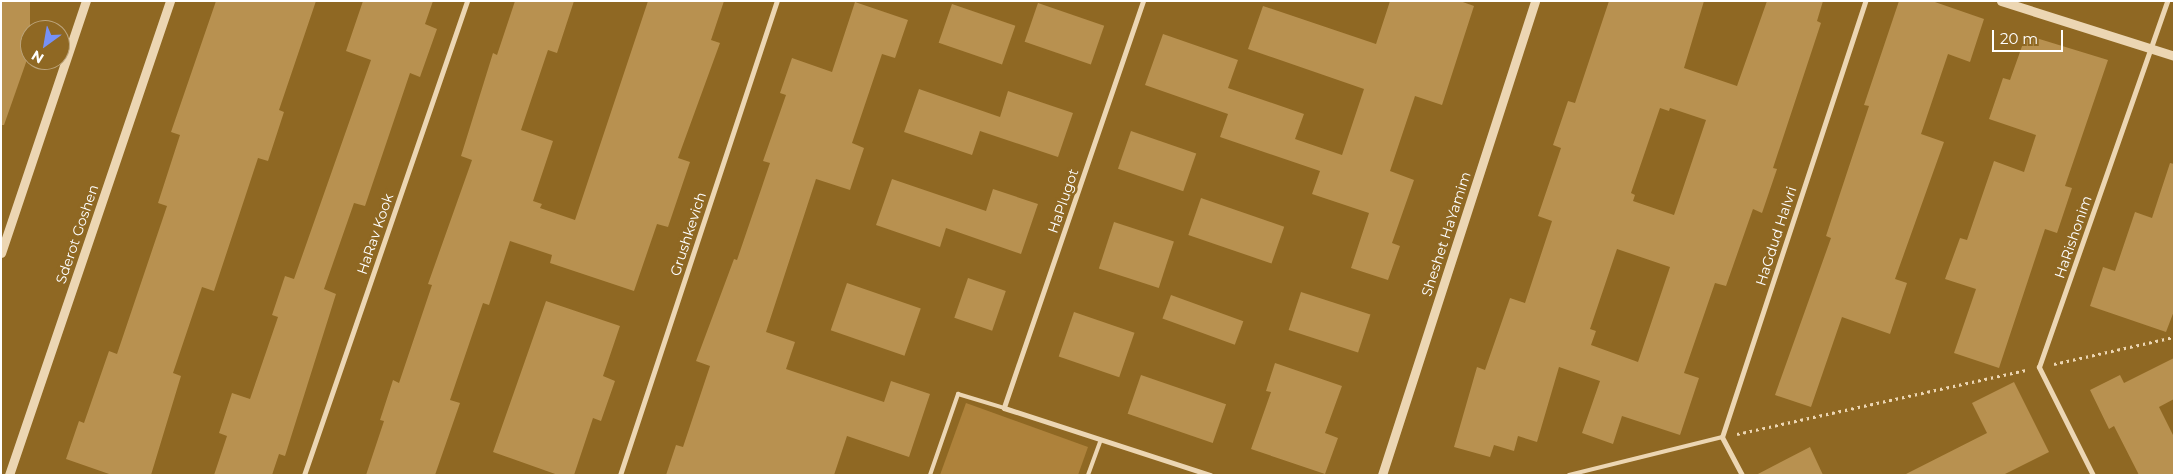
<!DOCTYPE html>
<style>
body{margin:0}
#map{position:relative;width:2175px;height:476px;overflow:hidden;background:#8f6823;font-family:Montserrat,sans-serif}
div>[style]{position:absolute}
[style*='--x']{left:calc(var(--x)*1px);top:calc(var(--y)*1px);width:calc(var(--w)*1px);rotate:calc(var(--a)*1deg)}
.green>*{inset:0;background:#ae823b}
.building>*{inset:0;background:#b89150;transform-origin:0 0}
.path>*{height:3px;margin-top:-1.5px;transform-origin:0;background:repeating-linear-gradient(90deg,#ecd6b3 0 2.5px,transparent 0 6.5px)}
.service>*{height:4px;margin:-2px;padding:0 2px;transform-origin:2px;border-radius:2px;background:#ecd6b3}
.minor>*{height:5px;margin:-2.5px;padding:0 2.5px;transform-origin:2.5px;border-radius:2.5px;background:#ecd6b3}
.tertiary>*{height:9px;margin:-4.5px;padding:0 4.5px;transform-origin:4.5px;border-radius:4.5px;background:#ecd6b3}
span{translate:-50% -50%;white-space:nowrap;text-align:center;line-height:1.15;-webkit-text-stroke:5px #8f6823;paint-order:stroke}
.street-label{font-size:14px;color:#fff}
.frame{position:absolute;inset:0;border:2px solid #fff;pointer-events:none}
.north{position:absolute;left:20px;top:20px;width:50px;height:50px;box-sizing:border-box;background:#8f6823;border:1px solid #bca47b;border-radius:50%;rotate:212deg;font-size:14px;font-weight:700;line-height:20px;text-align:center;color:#fff}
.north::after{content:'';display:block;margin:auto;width:18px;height:22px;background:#7691f7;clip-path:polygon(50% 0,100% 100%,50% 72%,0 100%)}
.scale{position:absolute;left:1992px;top:30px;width:71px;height:22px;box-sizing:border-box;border:2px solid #fff;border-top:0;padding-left:6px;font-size:15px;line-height:18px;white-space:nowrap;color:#fff;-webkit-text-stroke:4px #8f6823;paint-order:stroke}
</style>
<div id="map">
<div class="green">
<div style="clip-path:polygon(966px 403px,1088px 447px,1078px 475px,940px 475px)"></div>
</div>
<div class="building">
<div style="clip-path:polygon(1px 1px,30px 1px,30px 51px,4px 125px,1px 125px)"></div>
<div style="clip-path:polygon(216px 1px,316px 1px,279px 110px,284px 112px,268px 161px,258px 158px,214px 291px,202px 287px,173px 373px,181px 376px,151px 475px,112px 475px,66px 459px,79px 421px,84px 423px,109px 351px,117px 354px,167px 206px,158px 203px,180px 135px,171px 132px)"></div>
<div style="clip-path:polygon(363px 1px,433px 1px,425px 24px,437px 29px,420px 77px,410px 73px,365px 206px,354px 203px,324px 289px,336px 294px,285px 456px,279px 454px,272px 475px,214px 475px,227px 436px,219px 433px,232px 393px,250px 399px,278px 317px,272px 315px,285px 276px,294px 279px,371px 60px,346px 51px)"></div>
<div style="clip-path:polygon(515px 1px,574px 1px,557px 53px,548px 50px,521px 130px,553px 141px,533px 201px,542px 204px,540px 208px,575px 220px,648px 1px,724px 1px,711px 40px,720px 43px,678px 158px,690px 162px,668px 227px,657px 224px,634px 291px,550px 263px,552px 255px,510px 241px,489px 305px,483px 303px,450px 400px,460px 403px,435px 475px,366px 475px,384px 421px,380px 420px,393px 380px,399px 383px,432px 285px,428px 284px,472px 160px,461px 156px,493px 53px,497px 55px)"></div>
<div style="clip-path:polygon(1390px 1px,1460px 1px,1474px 6px,1442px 105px,1415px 96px,1390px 171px,1414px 180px,1392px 243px,1400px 246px,1388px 280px,1351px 268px,1369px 213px,1312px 194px,1320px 171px,1220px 137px,1228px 114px,1145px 85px,1163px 34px,1238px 60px,1228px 88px,1304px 114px,1295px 139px,1342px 155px,1364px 89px,1248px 49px,1263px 6px,1376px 44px)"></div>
<div style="clip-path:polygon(evenodd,1609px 1px,1704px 1px,1684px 68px,1737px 86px,1767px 1px,1823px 1px,1817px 21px,1821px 23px,1773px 168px,1777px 169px,1762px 213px,1753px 209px,1726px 286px,1715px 283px,1684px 373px,1699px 378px,1680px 435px,1622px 416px,1613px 444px,1582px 433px,1600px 381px,1559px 367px,1537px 442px,1518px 436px,1514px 451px,1494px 445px,1490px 457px,1454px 447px,1477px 367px,1485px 370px,1510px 298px,1525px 303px,1552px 221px,1538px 216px,1561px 148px,1553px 145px,1568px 101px,1575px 103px,1609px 1px,1660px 108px,1669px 111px,1670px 108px,1706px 120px,1674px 215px,1633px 201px,1635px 195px,1631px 193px,1660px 108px,1609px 1px,1617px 249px,1670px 267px,1638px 362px,1591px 345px,1596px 331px,1590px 329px,1617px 249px)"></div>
<div style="clip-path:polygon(1899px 1px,1932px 1px,1984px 19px,1970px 62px,1948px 54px,1921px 134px,1944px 142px,1895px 279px,1907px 283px,1890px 334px,1842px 317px,1811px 407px,1775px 395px,1831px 238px,1826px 236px,1869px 106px,1864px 105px)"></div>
<div style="clip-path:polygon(855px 2px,908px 20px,895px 58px,882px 54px,852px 143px,864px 148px,850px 190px,816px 179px,766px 332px,795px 342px,786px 369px,884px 402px,891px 381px,930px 394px,909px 457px,847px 436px,834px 475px,666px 475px,676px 445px,683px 447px,710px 366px,696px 361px,734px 259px,737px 260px,770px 163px,763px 161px,786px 95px,780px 93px,792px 58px,832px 72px)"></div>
<div style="left:1038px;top:3px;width:70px;height:41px;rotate:19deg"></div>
<div style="left:952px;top:4px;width:67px;height:41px;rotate:19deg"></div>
<div style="clip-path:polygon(2026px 35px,2108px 60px,2065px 186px,2072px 188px,2057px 233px,2045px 229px,1999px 368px,1954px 353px,1976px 289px,1945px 279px,1960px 238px,1967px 240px,1994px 161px,2024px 172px,2036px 135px,1989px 119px,2003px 78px,2010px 80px)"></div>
<div style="clip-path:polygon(919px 89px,1000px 117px,1008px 91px,1073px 113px,1058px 157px,980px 131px,972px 155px,904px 132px)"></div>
<div style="left:1131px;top:131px;width:69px;height:40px;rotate:19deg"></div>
<div style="clip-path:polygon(2170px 163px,2174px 164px,2174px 311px,2166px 332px,2090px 306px,2103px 267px,2115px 271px,2135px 212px,2152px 218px)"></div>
<div style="clip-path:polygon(892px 179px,986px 211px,993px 189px,1038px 204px,1021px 254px,946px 228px,940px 247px,876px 225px)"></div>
<div style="left:1201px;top:198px;width:88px;height:39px;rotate:19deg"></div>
<div style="left:1114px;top:222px;width:63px;height:49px;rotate:18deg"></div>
<div style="left:968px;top:278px;width:40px;height:42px;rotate:19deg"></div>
<div style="left:847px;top:283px;width:78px;height:50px;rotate:19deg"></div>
<div style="left:1301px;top:292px;width:73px;height:40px;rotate:18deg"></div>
<div style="left:1171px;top:295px;width:77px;height:25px;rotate:20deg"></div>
<div style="clip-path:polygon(546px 301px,620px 326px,603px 376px,615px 381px,601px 421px,593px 418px,574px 475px,558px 475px,493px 452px)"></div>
<div style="left:1074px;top:312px;width:64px;height:47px;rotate:19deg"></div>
<div style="clip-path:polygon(2174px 358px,2174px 399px,2159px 407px,2174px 437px,2174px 475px,2139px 475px,2114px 426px,2109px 429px,2090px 390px,2120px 375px,2124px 383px)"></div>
<div style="clip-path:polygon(1275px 363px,1342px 386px,1325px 433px,1338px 438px,1325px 474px,1251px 449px,1271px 392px,1266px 391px)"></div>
<div style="left:1141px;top:375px;width:90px;height:41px;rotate:19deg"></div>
<div style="clip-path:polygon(2014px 382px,2049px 452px,2003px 475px,1904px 475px,1987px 433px,1972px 403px)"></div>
<div style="clip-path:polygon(1810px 447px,1823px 475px,1756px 475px)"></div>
</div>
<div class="path">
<div style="--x:2054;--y:364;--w:123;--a:-12.7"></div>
<div style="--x:1737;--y:434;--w:296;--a:-12.5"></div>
</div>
<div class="service">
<div style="--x:930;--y:475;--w:86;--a:-70.9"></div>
<div style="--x:958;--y:394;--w:48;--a:16.9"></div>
<div style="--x:1088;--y:475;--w:37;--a:-70"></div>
<div style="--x:1569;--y:475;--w:158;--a:-13.9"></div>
</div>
<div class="minor">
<div style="--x:1143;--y:1;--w:430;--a:108.9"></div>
<div style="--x:1004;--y:408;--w:217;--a:18"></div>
<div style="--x:304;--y:475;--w:501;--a:-71.02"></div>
<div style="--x:620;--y:475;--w:499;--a:-71.7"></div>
<div style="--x:1742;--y:475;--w:43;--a:-117.8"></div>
<div style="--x:1722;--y:437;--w:459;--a:-71.8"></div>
<div style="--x:2093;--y:475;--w:121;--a:-116.6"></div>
<div style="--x:2039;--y:367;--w:388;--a:-70.7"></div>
</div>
<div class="tertiary">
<div style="--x:2001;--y:1;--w:182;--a:17.6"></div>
<div style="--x:1;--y:253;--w:266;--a:-71.4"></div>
<div style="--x:9;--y:475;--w:501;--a:-71.24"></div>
<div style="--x:1382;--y:475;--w:498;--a:-72.1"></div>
</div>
<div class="street-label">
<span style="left:1063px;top:201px;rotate:-71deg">HaPlugot</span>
<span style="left:77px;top:234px;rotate:-71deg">Sderot Goshen</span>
<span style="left:375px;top:234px;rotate:-71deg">HaRav Kook</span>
<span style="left:688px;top:234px;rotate:-72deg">Grushkevich</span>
<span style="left:1446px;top:234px;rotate:-72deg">Sheshet HaYamim</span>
<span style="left:1776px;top:236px;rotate:-72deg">HaGdud HaIvri</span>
<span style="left:2073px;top:237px;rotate:-71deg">HaRishonim</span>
</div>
<div class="frame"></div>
<div class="north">N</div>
<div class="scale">20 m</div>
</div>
